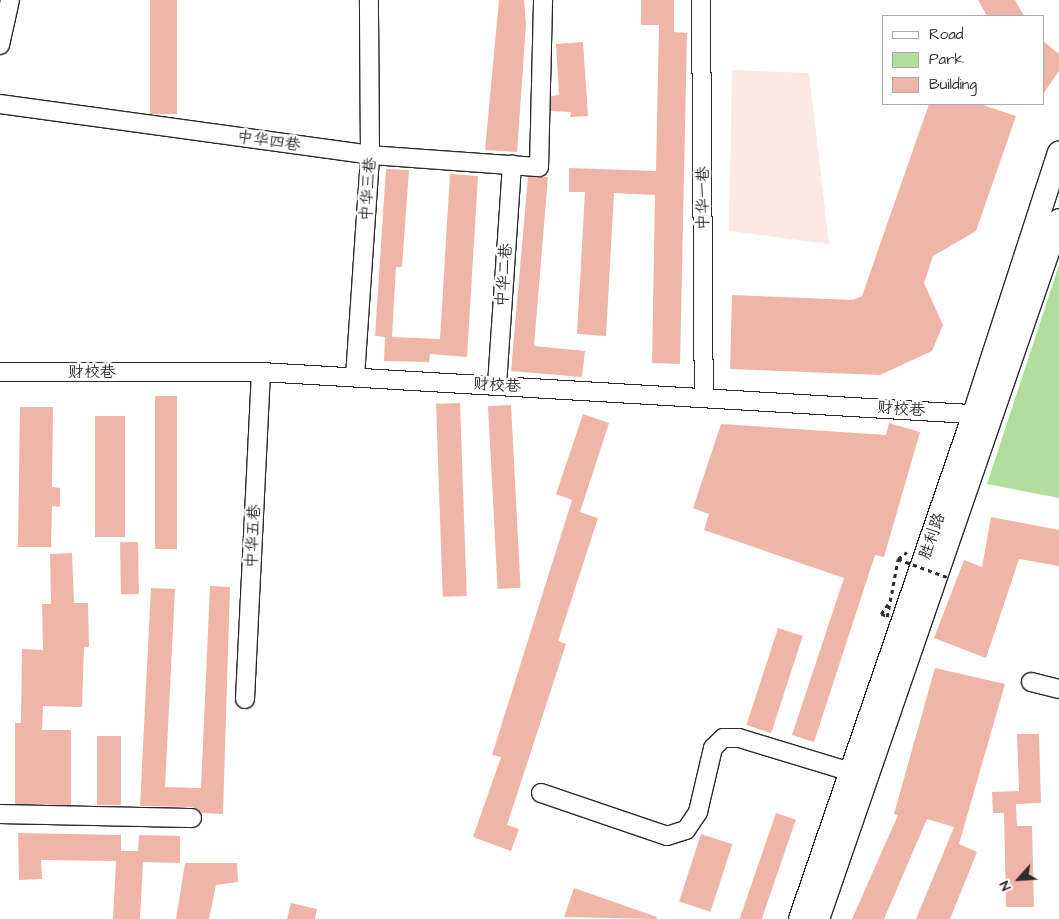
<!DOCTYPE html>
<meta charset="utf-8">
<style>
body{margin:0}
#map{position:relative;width:1059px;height:919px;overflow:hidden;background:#fff;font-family:"Architects Daughter","LXGW WenKai TC",sans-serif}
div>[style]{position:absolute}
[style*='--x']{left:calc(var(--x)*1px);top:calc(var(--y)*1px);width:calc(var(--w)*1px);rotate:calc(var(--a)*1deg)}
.built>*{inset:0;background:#fae9e5}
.green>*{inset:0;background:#b1de9c}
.building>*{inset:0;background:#efb6a7;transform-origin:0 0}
.path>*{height:2.5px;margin-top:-1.25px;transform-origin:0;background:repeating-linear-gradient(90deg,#2b2b2b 0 4px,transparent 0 8px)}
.roads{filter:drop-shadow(1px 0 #2b2b2b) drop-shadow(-1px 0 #2b2b2b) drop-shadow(0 1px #2b2b2b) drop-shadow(0 -1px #2b2b2b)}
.minor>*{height:18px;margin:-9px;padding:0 9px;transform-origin:9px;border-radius:9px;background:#fff}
.major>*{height:22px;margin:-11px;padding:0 11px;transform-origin:11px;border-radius:11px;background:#fff}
.path-bridge>*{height:2.5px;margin-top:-1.25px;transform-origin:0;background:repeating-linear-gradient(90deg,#2b2b2b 0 4px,transparent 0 8px)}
span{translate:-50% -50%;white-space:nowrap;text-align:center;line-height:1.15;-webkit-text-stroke:4.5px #fff;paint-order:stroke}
.street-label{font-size:16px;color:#2b2b2b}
.legend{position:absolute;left:882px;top:15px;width:162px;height:90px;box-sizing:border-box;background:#fff;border:1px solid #aaa;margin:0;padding:6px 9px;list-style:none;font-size:15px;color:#2b2b2b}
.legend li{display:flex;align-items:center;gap:10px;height:25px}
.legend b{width:25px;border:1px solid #aaa}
.north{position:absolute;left:994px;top:854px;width:50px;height:50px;-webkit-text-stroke:4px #fff;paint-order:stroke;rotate:244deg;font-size:14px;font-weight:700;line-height:20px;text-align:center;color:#2b2b2b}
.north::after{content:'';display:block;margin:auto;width:18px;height:22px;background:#2b2b2b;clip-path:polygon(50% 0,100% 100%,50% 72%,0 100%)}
</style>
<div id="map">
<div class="built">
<div style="clip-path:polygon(732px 70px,809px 73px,829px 244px,729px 231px)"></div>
</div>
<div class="green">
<div style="clip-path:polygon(1059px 265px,1059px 498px,987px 484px)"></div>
</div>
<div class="building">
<div style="left:150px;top:0;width:27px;height:114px"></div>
<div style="clip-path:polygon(499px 0,524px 0,526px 24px,517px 152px,485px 150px)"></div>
<div style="clip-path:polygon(641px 0,674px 0,674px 32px,687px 33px,680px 364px,652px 363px,655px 195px,614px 193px,606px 336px,577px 334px,585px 192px,569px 192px,569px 168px,656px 171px,659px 25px,641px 25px)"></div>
<div style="clip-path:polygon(978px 0,1015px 0,1024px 16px,987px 16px)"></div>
<div style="clip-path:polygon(1043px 41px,1059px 54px,1059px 71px,1043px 94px)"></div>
<div style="clip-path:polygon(583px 42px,588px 116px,570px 117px,571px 112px,551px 111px,551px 96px,559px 95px,556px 44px)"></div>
<div style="clip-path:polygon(929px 104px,980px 104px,1016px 116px,976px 231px,933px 256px,924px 283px,943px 325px,932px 351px,880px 375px,730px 369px,732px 295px,853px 300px,862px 296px)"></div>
<div style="clip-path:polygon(386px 169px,409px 170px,402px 267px,396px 267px,392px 337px,440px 339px,450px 174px,478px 176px,467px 357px,430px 354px,429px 362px,384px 361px,385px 337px,375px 336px)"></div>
<div style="clip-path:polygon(528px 177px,548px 177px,534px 346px,585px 351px,582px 377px,511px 371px)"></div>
<div style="left:155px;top:396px;width:22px;height:153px"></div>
<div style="left:460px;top:403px;width:193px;height:24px;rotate:88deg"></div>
<div style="left:511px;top:405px;width:183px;height:23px;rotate:87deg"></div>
<div style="clip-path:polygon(20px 407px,53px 407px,52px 487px,60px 488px,60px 507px,52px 506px,51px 547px,18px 547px)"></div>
<div style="clip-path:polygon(583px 414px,609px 423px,580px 512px,598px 518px,558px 641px,566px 644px,507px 825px,519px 829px,511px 851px,473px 837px,501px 757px,492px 755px,572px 500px,556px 494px)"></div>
<div style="left:95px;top:416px;width:30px;height:121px"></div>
<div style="clip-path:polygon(889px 423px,920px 432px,884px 557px,875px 555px,814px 742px,792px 735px,844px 578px,704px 530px,709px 514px,693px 508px,721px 424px,886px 435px)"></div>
<div style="clip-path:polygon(991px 517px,1059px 530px,1059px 566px,1019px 559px,986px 658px,934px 638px,964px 560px,982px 567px)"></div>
<div style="left:138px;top:542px;width:52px;height:18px;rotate:89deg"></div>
<div style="clip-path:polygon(72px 553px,74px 603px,88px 603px,89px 647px,84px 647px,82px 707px,43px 706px,42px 730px,71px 730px,71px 805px,15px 804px,15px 723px,21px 723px,22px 649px,43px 650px,42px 604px,51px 604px,50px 554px)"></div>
<div style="clip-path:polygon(210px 586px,230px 587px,223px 814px,201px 813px,192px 807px,140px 806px,151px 588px,175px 589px,165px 787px,201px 788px)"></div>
<div style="left:778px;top:628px;width:26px;height:102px;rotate:18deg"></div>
<div style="clip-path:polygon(935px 668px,1005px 684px,959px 844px,977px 852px,950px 919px,916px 919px,954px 827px,927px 819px,884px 919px,852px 919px,898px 815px,894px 814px)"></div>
<div style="clip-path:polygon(1017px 734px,1039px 734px,1041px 803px,1016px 804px,1017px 826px,1032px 826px,1034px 907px,1006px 907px,1004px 813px,993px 813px,992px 792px,1019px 791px)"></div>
<div style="left:97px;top:736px;width:24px;height:69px"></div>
<div style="left:776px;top:813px;width:21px;height:112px;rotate:19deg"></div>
<div style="clip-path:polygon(18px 833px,121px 835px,121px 851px,138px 851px,139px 835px,180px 836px,180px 863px,143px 862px,140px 919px,113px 919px,116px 861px,41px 860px,42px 879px,19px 880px)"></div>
<div style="left:701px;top:834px;width:33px;height:71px;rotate:18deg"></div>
<div style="clip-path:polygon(185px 863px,237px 863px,238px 882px,216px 885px,209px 919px,176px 919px)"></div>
<div style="clip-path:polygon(574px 888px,657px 917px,657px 919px,564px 917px)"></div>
<div style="clip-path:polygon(291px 903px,317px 909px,315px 919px,287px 919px)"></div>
</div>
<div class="path">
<div style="--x:898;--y:559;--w:11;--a:-38"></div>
<div style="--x:885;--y:616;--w:4;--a:-153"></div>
<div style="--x:881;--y:614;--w:12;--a:-55"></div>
</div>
<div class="roads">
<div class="minor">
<div style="--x:701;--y:0;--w:397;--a:89.6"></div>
<div style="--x:0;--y:45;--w:46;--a:-77.5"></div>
<div style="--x:0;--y:104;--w:373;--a:7.8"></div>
<div style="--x:370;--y:155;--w:169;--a:4.1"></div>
<div style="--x:539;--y:167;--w:167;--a:-88.6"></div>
<div style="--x:0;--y:372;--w:261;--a:0"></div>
<div style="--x:261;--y:372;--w:726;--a:3.39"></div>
<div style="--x:355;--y:377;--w:223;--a:-86.1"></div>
<div style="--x:370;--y:155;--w:155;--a:-90.4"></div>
<div style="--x:497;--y:385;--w:221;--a:-86.1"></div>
<div style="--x:1031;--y:682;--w:29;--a:14"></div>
<div style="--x:245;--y:699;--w:327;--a:-87.2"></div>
<div style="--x:541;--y:793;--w:133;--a:18.8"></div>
<div style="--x:667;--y:836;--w:20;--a:-18"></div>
<div style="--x:686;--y:830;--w:22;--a:-56"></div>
<div style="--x:698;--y:812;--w:66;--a:-76.8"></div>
<div style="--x:713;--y:748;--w:14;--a:-45"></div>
<div style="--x:723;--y:738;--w:16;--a:0"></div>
<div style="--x:739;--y:738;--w:117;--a:16.9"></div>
<div style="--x:0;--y:814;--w:192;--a:1.2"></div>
</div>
<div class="major">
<div style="--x:800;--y:919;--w:534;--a:-70.99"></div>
<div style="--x:974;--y:414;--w:275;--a:-72"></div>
<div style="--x:818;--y:919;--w:739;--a:-70.98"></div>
</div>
</div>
<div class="path-bridge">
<div style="--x:887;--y:617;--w:59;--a:-79.3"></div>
<div style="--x:898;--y:559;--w:52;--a:20.2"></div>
</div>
<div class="street-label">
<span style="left:269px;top:141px;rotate:8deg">中华四巷</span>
<span style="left:368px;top:189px;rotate:-86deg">中华三巷</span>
<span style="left:703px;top:198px;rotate:-90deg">中华一巷</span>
<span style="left:504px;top:275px;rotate:-86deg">中华二巷</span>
<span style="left:92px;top:372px">财校巷</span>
<span style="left:497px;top:385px;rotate:3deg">财校巷</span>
<span style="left:901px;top:409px;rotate:4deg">财校巷</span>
<span style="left:253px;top:536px;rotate:-87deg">中华五巷</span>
<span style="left:932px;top:536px;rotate:-71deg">胜利路</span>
</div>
<ul class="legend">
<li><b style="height:6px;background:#fff"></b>Road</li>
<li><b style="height:14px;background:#b1de9c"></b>Park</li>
<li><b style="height:14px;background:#efb6a7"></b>Building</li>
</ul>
<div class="north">N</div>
</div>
